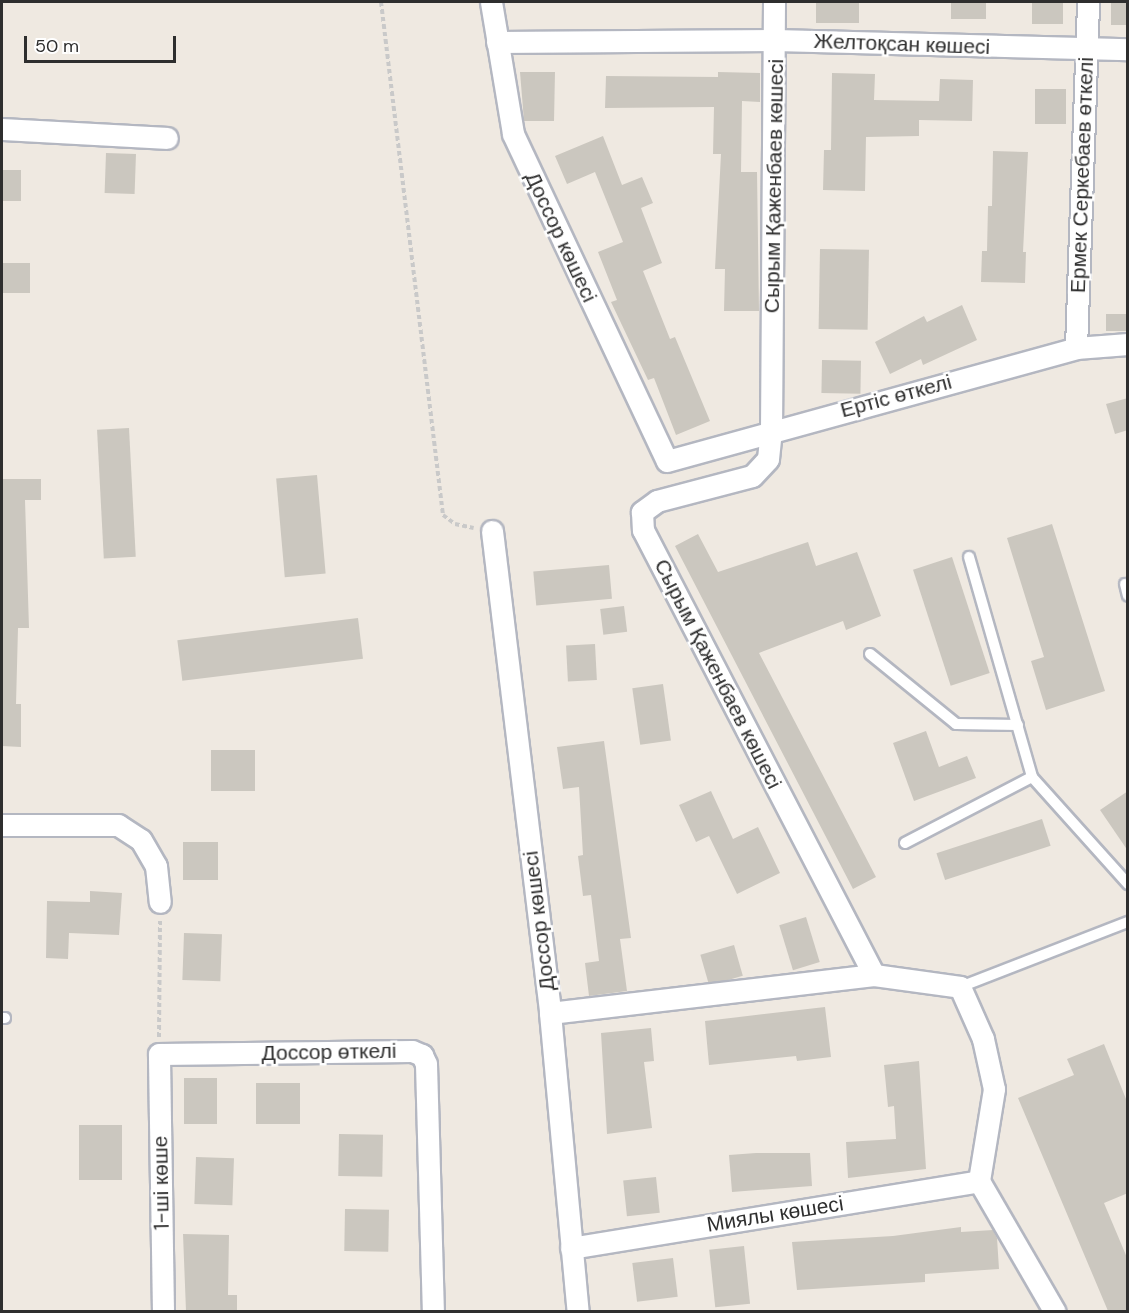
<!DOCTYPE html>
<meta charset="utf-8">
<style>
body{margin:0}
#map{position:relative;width:1129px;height:1313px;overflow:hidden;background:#efe9e1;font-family:"DM Sans",sans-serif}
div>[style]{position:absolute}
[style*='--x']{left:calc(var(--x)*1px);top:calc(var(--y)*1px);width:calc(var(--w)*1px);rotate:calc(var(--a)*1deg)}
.building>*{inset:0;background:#cbc7bf;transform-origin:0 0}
.path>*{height:4px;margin-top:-2px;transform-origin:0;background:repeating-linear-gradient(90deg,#c9c9c9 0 4.5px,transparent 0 7.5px)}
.roads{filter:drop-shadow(2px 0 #b4b7c1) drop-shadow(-2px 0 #b4b7c1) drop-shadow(0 2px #b4b7c1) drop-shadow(0 -2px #b4b7c1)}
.lane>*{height:10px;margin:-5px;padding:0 5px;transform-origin:5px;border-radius:5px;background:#fff}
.street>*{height:21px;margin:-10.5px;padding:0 10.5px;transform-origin:10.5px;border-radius:10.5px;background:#fff}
span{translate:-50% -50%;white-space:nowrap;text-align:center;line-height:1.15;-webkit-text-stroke:5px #fff;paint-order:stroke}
.street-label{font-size:21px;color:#2e2e2e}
.frame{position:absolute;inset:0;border:3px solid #2e2e2e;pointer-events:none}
.scale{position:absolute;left:24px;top:36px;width:152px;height:27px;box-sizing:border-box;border:3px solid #2e2e2e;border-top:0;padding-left:8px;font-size:18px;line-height:21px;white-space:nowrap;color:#2e2e2e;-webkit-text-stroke:4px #fff;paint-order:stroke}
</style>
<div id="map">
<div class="building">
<div style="left:816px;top:2px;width:43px;height:21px"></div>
<div style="left:951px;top:2px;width:35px;height:17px"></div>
<div style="left:1032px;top:2px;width:31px;height:22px"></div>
<div style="left:1111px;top:2px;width:17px;height:23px"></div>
<div style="clip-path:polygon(520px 72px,555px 72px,554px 121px,524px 121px)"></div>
<div style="clip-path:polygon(718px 72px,760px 73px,760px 102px,742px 101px,741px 172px,757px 172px,759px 311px,724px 311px,725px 269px,715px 269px,721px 154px,713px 154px,714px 107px,605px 108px,606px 76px,718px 77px)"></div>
<div style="clip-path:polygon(832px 73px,875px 74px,874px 100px,939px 101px,940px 79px,973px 80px,972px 121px,919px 120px,919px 136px,866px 137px,865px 191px,823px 190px,824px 150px,831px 150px)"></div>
<div style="left:1035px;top:89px;width:31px;height:35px"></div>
<div style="clip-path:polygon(603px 136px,622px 185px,642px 177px,653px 203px,641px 208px,662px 263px,643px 271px,670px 339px,675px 337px,710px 421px,676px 435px,654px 378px,648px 380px,611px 302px,617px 300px,598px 252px,623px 242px,595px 172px,567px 184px,555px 156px)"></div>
<div style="clip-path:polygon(993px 151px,1028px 152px,1023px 252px,1026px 252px,1025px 283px,981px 282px,982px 251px,987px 251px,988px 206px,992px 206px)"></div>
<div style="left:106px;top:153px;width:30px;height:40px;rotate:2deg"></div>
<div style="left:2px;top:170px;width:19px;height:31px"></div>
<div style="left:820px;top:249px;width:49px;height:80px;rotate:1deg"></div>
<div style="left:2px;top:263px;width:28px;height:30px"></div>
<div style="clip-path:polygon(962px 305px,977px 340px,923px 365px,921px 359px,890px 374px,875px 342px,924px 316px,927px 322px)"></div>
<div style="left:1128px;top:314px;width:17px;height:22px;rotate:90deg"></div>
<div style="left:822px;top:360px;width:39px;height:33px;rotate:1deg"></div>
<div style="clip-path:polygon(1128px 398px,1128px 430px,1115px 434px,1106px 404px)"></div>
<div style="left:129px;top:428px;width:129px;height:32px;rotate:87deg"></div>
<div style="left:317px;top:475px;width:99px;height:41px;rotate:85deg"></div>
<div style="clip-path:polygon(2px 479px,41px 479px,41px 500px,25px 500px,29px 628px,18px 628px,16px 704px,21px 704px,21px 747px,2px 746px)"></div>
<div style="clip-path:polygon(1052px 524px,1105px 691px,1046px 710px,1031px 661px,1044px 657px,1007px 538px)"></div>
<div style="clip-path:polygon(698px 534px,718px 572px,808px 542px,816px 566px,857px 552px,881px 616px,846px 630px,843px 621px,759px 653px,876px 877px,853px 889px,675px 546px)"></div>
<div style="left:952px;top:557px;width:122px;height:41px;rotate:72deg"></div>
<div style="left:609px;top:565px;width:34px;height:76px;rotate:85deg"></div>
<div style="left:624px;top:606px;width:26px;height:24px;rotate:83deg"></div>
<div style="left:358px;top:618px;width:41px;height:182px;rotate:83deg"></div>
<div style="left:595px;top:644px;width:36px;height:29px;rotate:87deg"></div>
<div style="left:663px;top:684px;width:57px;height:31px;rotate:82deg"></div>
<div style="clip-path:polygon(926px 731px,939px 767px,967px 756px,976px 778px,914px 801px,893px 743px)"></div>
<div style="clip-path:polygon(604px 741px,631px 938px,620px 939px,627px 991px,589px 996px,585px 963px,599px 961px,591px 895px,583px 896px,578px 856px,583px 855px,579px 787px,563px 789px,557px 747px)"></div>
<div style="left:211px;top:750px;width:44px;height:41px"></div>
<div style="clip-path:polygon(711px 791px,733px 839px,758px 827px,780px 873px,737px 894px,709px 836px,696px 842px,679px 805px)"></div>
<div style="clip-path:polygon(1128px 791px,1128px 851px,1100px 810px)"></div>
<div style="left:1042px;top:819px;width:28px;height:111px;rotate:72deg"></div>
<div style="left:183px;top:842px;width:35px;height:38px"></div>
<div style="clip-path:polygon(90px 891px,122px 893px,119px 935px,69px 933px,68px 959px,46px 958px,47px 901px,90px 902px)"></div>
<div style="left:806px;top:917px;width:47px;height:28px;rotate:73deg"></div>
<div style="left:184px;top:933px;width:38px;height:47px;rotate:2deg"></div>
<div style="left:734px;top:945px;width:32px;height:35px;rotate:74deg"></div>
<div style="clip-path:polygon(825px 1007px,831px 1057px,797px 1061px,796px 1056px,709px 1065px,705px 1021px)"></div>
<div style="clip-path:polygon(651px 1028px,654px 1061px,644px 1062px,652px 1128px,607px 1134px,601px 1033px)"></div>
<div style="clip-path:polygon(1104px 1044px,1128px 1104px,1128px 1193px,1104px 1203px,1128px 1260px,1128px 1311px,1108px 1311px,1018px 1098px,1074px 1075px,1067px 1059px)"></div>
<div style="clip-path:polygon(919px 1061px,926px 1169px,848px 1178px,846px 1142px,896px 1139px,894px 1106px,888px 1107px,884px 1065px)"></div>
<div style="left:184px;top:1078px;width:33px;height:46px"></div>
<div style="left:256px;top:1083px;width:44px;height:41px"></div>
<div style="left:79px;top:1125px;width:43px;height:55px"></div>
<div style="left:339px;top:1134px;width:44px;height:42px;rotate:1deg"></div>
<div style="clip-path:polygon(756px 1153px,810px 1153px,812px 1186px,732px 1192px,729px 1155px)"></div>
<div style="left:196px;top:1157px;width:38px;height:47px;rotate:2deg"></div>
<div style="left:656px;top:1177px;width:36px;height:33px;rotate:84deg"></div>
<div style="left:345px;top:1209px;width:44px;height:42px;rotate:1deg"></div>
<div style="clip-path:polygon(961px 1227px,961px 1232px,993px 1230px,997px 1238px,999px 1269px,925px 1274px,925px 1282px,797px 1290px,792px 1242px,893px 1236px)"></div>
<div style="clip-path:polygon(183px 1234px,229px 1235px,228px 1295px,237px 1295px,237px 1311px,186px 1311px)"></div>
<div style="left:744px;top:1246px;width:58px;height:35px;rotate:84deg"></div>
<div style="left:673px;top:1258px;width:39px;height:41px;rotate:83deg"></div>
</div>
<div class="path">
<div style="--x:381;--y:2;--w:517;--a:83.11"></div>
<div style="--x:443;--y:515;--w:15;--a:37"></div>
<div style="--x:455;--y:524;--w:19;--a:12"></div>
<div style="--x:159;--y:1037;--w:116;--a:-89.5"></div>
</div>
<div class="roads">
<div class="lane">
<div style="--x:969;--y:557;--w:229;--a:74"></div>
<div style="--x:1032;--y:777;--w:144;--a:48.1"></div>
<div style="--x:1125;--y:584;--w:12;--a:76"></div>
<div style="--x:870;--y:654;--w:111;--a:39.1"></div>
<div style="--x:956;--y:724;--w:62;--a:0.9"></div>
<div style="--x:905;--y:843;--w:143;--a:-27.5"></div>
<div style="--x:960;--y:987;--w:180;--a:-21.2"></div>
<div style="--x:2;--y:1018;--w:3;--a:0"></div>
</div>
<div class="street">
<div style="--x:491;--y:2;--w:134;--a:80.5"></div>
<div style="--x:513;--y:134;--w:361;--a:64.8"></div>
<div style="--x:667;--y:461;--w:424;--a:-15.4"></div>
<div style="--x:1076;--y:348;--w:52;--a:-4.4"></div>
<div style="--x:774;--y:2;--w:428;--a:90.4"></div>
<div style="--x:771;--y:430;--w:29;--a:96"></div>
<div style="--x:768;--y:459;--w:23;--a:133"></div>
<div style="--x:752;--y:476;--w:98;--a:165.3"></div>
<div style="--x:657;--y:501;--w:19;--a:144"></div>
<div style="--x:642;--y:512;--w:18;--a:87"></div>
<div style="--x:643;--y:530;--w:501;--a:62.57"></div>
<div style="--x:497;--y:42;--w:278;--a:-0.4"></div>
<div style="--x:775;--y:40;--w:353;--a:1.5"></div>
<div style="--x:2;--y:129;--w:165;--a:3.1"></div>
<div style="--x:1076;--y:348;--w:346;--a:-88"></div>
<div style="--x:492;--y:531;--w:485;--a:83.1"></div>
<div style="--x:550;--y:1013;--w:300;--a:84.7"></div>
<div style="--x:2;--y:825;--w:116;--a:0"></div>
<div style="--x:118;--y:825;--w:27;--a:33"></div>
<div style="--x:141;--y:840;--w:30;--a:60"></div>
<div style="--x:156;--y:866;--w:36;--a:84"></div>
<div style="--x:550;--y:1013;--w:326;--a:-6.7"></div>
<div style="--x:874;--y:975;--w:87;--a:7.9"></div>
<div style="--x:960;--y:987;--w:57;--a:66.1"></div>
<div style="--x:983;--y:1039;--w:51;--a:77.6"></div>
<div style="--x:994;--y:1089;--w:93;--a:99.3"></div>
<div style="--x:979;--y:1181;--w:151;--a:59.9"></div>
<div style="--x:571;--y:1248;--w:413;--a:-9.3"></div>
<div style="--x:163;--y:1312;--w:258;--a:-90.9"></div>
<div style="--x:159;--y:1054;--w:253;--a:-0.7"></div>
<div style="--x:412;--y:1051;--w:11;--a:22"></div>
<div style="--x:422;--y:1055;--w:10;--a:66"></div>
<div style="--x:426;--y:1064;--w:248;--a:88.4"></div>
</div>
</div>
<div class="street-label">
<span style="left:902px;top:44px;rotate:2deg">Желтоқсан көшесі</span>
<span style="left:1082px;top:175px;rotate:-88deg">Ермек Серкебаев өткелі</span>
<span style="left:774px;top:186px;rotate:-89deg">Сырым Қаженбаев көшесі</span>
<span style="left:561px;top:237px;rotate:65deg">Доссор көшесі</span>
<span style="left:896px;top:396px;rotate:-15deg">Ертіс өткелі</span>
<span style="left:718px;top:674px;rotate:63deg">Сырым Қаженбаев көшесі</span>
<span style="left:539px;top:921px;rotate:-97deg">Доссор көшесі</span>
<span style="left:329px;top:1052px;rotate:-1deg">Доссор өткелі</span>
<span style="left:161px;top:1183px;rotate:-91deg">1-ші көше</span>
<span style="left:775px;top:1214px;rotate:-9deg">Миялы көшесі</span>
</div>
<div class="frame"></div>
<div class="scale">50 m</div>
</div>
